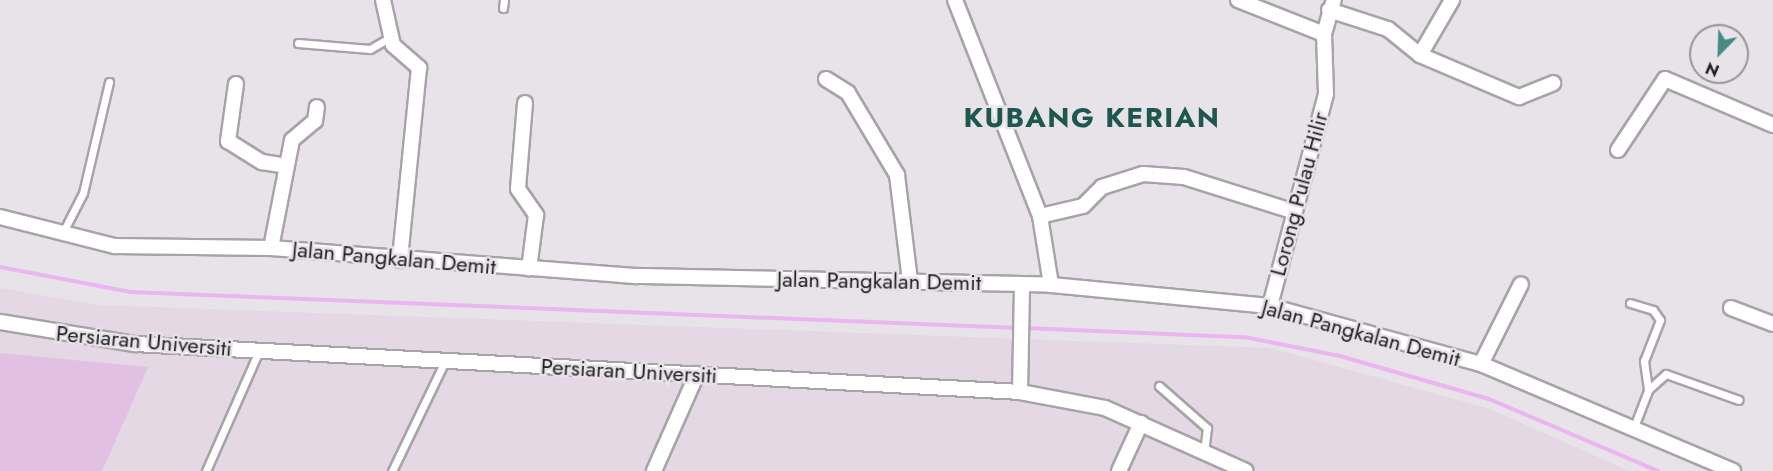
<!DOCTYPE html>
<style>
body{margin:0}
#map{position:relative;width:1773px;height:471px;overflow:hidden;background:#e7e3e8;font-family:Jost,sans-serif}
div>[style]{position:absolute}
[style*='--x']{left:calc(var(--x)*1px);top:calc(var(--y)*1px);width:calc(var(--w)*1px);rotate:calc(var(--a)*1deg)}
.built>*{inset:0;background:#e3d8e4}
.green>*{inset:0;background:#e1c0e4}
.stream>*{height:4px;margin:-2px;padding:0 2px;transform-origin:2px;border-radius:2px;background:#eab5f0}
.roads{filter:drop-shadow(2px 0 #a8a3a8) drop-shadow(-2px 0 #a8a3a8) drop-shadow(0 2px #a8a3a8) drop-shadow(0 -2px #a8a3a8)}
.lane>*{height:7px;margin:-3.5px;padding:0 3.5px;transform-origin:3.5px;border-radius:3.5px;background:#fff}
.street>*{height:14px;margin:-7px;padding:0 7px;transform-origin:7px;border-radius:7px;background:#fff}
span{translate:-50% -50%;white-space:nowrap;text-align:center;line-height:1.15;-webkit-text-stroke:5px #e7e3e8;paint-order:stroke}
.street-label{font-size:22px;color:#201e20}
.district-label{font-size:28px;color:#1e5750;font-weight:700;letter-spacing:1.5px}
.north{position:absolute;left:1689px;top:24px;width:60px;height:60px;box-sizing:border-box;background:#e7e3e8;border:2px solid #979498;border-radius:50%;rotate:203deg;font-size:16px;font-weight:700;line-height:24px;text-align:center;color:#201e20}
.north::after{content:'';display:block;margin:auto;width:21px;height:27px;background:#468b82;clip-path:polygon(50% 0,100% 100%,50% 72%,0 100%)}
</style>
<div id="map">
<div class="built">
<div style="clip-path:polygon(0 288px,99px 305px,1271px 348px,1490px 409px,1629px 471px,0 471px)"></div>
</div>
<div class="green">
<div style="clip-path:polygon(0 353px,148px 367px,102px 471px,0 471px)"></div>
</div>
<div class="stream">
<div style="--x:0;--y:267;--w:133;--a:10.8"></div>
<div style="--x:131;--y:292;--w:888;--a:2.32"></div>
<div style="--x:1025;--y:328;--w:219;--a:2.4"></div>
<div style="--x:1244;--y:337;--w:98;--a:11.2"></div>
<div style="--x:1340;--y:356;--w:155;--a:16.1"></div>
<div style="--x:1489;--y:399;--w:184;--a:23.1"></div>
</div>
<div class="roads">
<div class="lane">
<div style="--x:503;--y:8;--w:8;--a:-83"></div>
<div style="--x:298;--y:43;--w:72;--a:4.8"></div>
<div style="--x:370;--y:49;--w:22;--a:-30"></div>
<div style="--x:62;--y:234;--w:46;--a:-62.9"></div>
<div style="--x:83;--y:193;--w:114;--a:-76.8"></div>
<div style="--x:1630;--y:303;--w:24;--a:17"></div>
<div style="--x:1653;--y:310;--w:12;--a:55"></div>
<div style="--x:1660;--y:320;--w:44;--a:111.3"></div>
<div style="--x:1644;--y:361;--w:29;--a:82"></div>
<div style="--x:1159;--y:386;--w:64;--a:41.2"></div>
<div style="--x:1207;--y:428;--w:24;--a:97"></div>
<div style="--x:1634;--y:427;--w:40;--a:-69"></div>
<div style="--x:1648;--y:390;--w:24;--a:-42"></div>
<div style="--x:1666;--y:374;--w:77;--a:19.6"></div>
<div style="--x:206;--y:471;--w:131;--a:-66.2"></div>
<div style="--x:392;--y:471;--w:122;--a:-64.3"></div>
</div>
<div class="street">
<div style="--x:383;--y:0;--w:46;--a:77.5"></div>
<div style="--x:393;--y:45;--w:35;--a:41"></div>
<div style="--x:419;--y:68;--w:193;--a:95.7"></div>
<div style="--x:955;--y:0;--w:232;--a:68.5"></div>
<div style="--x:1040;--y:216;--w:70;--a:80.9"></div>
<div style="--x:1238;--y:0;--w:92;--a:21.6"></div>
<div style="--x:1329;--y:10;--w:62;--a:17.9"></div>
<div style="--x:1388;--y:29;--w:41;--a:39.1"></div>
<div style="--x:1420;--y:55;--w:108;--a:23"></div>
<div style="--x:1519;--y:97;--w:37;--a:-22"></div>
<div style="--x:1420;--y:55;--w:64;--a:-59.8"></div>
<div style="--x:826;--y:79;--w:26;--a:32"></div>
<div style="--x:848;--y:93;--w:96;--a:59.1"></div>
<div style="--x:897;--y:175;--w:107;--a:83"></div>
<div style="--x:236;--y:84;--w:58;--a:98"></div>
<div style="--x:228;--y:141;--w:40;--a:32"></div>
<div style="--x:262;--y:162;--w:24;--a:9"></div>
<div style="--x:525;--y:103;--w:86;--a:94.7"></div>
<div style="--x:518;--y:189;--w:32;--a:55"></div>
<div style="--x:536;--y:215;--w:54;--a:97.4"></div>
<div style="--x:1618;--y:150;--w:85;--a:-56.5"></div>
<div style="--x:1665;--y:79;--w:117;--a:23.1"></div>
<div style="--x:1040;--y:216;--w:44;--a:-13.1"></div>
<div style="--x:1083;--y:206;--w:27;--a:-45"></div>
<div style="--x:1102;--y:187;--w:43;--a:-17.6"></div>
<div style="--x:1143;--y:174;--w:41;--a:4.2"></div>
<div style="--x:1184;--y:177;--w:116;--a:17.5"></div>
<div style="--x:0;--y:217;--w:119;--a:14.2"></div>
<div style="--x:115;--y:246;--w:156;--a:0.7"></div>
<div style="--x:271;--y:248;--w:367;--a:4.4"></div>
<div style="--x:637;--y:276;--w:414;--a:1.2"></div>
<div style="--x:1051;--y:285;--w:220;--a:5.5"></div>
<div style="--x:1270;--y:306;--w:219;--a:15.4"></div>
<div style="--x:1481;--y:364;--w:274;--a:23"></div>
<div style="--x:271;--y:248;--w:110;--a:-79"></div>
<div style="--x:292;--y:140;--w:30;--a:-40"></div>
<div style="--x:315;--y:121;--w:14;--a:-82"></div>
<div style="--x:1270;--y:306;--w:219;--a:-75.2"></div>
<div style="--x:1326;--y:94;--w:60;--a:-91.9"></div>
<div style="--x:1324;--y:34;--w:35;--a:-74"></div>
<div style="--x:1731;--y:308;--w:45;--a:20.9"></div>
<div style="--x:0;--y:322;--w:137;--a:9.3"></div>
<div style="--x:135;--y:344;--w:886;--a:3.1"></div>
<div style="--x:1020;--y:392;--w:86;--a:10.7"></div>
<div style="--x:1105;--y:408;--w:154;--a:24.1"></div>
<div style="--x:1481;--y:364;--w:89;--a:-63.4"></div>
<div style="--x:1020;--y:392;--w:107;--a:-88.9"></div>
<div style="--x:654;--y:471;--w:106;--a:-66.1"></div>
<div style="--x:1119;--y:471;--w:53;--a:-65.4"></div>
</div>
</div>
<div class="street-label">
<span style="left:1299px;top:194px;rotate:-75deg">Lorong Pulau Hilir</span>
<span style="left:394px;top:258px;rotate:5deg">Jalan Pangkalan Demit</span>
<span style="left:879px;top:281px;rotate:1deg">Jalan Pangkalan Demit</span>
<span style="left:1361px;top:333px;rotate:15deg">Jalan Pangkalan Demit</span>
<span style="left:144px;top:341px;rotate:5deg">Persiaran Universiti</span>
<span style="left:629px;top:371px;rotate:3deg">Persiaran Universiti</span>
</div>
<div class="district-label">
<span style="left:1092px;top:118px">KUBANG KERIAN</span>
</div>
<div class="north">N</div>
</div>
